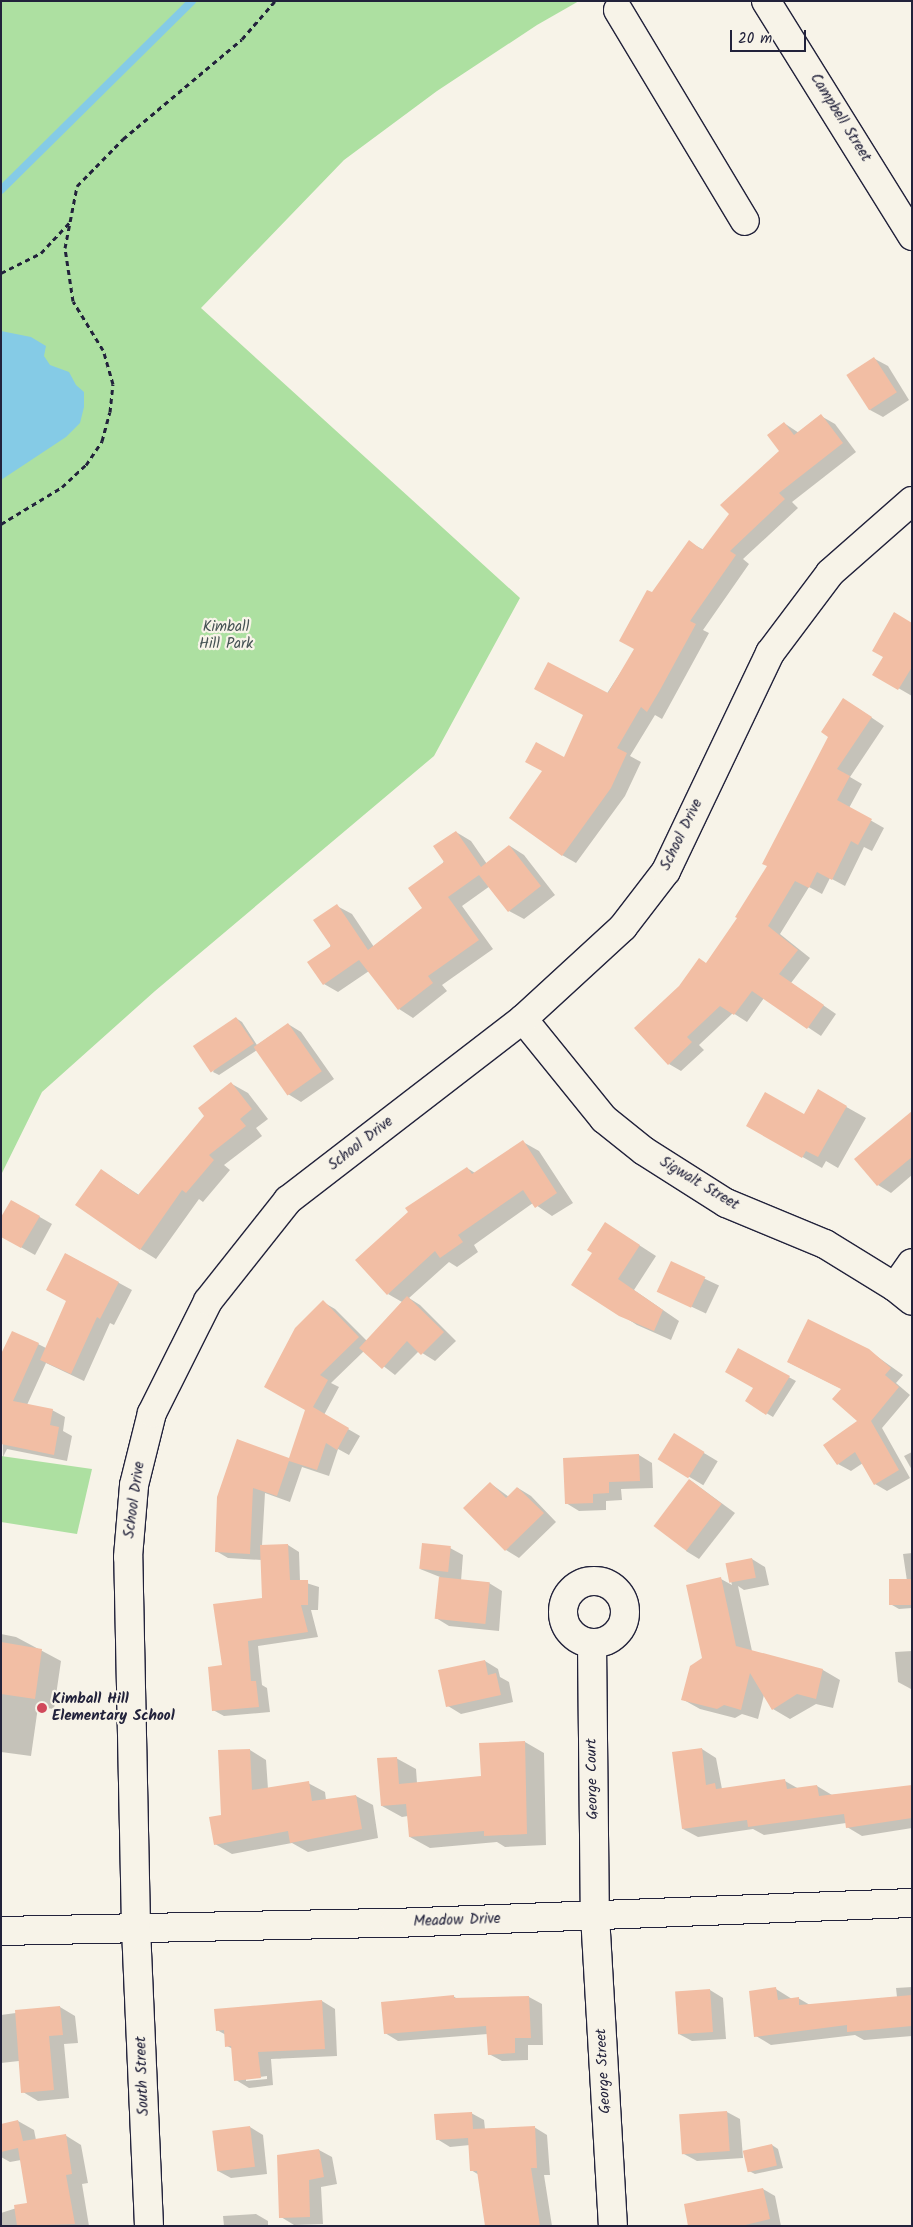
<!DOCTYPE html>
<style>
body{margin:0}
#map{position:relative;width:913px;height:2227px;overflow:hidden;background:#f7f3e8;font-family:Kalam,sans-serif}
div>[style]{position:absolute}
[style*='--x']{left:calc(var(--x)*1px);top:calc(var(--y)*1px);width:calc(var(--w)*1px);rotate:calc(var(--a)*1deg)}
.green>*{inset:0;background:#ade0a1}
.water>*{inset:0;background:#85cbe6}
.shadow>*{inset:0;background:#0003;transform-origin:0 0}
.stream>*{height:8px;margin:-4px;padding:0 4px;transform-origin:4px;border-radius:4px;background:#85cbe6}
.building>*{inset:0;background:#f2bea4;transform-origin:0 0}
.path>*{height:3px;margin-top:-1.5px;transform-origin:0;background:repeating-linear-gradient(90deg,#22223b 0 5px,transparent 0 9px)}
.roads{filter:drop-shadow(1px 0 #22223b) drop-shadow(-1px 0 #22223b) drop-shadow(0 1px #22223b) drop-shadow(0 -1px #22223b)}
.minor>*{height:28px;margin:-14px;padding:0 14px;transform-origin:14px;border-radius:14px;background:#f7f3e8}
.minor>.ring{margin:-14px;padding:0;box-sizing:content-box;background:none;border:28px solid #f7f3e8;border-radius:50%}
.dots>*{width:14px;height:14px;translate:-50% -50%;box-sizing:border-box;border:2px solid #f7f3e8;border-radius:50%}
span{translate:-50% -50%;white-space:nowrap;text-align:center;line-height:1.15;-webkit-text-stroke:4.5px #f7f3e8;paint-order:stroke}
.street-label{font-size:15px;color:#22223b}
.park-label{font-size:15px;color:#455254}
.poi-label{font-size:15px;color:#22223b;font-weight:700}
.left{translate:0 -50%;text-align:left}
.frame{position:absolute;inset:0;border:2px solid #22223b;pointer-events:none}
.scale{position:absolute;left:730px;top:30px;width:76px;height:22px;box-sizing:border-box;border:2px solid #22223b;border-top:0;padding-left:6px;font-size:15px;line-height:18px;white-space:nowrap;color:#22223b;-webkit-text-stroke:4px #f7f3e8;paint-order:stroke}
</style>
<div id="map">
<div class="green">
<div style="clip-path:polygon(1px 1px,579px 1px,537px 25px,437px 91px,344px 160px,201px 308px,520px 598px,434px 756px,155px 991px,42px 1092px,1px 1175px)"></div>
<div style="clip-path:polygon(1px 1456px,92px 1469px,77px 1534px,1px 1522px)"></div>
</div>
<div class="water">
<div style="clip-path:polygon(1px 331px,31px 337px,46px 346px,44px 356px,50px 365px,69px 372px,76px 385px,84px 392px,84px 407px,80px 423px,66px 437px,1px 480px)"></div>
</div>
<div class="shadow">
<div style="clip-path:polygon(875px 359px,888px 366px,909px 400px,883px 417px,870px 410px)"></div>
<div style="clip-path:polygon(821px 416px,835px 424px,856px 452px,792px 502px,798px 508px,743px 559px,749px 564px,703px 630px,709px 633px,662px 719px,655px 715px,630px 756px,641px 762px,625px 796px,576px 863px,562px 855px,564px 759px,636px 649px,653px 593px,689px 542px,704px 550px,781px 451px,784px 423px,799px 433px)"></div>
<div style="clip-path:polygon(912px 624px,912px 696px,874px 674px)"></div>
<div style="clip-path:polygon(856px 707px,884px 726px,850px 777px,862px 784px,849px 808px,884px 828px,872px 851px,864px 847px,845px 886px,830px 878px,822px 894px,809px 887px,780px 934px,810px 958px,791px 983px,836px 1014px,821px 1036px,764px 998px,747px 1022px,733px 1013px,699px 1045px,704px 1050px,681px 1071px,669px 1064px,706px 964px,739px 918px)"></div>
<div style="clip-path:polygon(456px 832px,471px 841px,487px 864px,510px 846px,524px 855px,555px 895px,524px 919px,509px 911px,490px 886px,462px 906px,493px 949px,442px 985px,447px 991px,413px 1018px,399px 1009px,369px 971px,338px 992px,324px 984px,337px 906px,352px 914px,374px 947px,424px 908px)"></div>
<div style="clip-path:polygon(236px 1018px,242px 1022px,257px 1045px,288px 1024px,301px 1032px,334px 1079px,301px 1102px,288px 1094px,257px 1050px,219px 1075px,213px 1072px)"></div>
<div style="clip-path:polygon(232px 1084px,248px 1093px,268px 1119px,256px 1128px,262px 1136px,224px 1165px,230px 1170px,203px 1202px,199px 1199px,156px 1259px,140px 1249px,101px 1170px,139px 1195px)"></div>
<div style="clip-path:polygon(818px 1091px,866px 1118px,838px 1168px,826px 1161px,822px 1168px,748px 1126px,805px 1116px)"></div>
<div style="clip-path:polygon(912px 1114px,912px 1175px,891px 1193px,878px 1185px)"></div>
<div style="clip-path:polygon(523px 1142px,539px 1151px,573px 1203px,552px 1216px,533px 1203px,474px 1245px,478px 1252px,457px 1267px,449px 1262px,409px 1298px,420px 1305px,456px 1341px,435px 1361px,419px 1351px,395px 1375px,364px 1351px,331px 1383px,339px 1387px,324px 1415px,360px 1436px,349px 1455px,338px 1449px,329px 1476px,302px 1467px,290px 1502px,265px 1493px,262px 1546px,288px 1545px,299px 1552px,300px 1581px,319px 1587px,318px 1610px,311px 1610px,318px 1637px,258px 1646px,262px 1685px,267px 1688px,270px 1712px,224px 1716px,213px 1710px,223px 1666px,263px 1599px,262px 1560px,228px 1558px,216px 1551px,219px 1497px,290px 1459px,307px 1409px,323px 1302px,335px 1309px,367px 1341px,402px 1302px,388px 1294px,467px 1168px,475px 1173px)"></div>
<div style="clip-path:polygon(12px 1201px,52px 1224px,35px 1255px,1px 1236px)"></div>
<div style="clip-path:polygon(622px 1234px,656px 1256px,634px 1290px,679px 1321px,671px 1340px,637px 1325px,573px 1284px)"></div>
<div style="clip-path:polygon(66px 1254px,132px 1290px,114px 1325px,110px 1323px,84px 1381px,46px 1363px,27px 1405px,52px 1410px,65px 1417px,63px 1431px,72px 1436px,67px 1461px,7px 1449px,3px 1457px,1px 1357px,38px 1344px,46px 1348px,68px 1301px)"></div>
<div style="left:671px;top:1263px;width:53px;height:31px;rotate:25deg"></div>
<div style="clip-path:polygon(739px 1350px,796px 1381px,773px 1417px,746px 1401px,755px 1387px)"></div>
<div style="clip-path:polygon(868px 1350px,903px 1375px,896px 1383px,910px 1395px,882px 1428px,910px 1478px,887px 1491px,875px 1484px,863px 1463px,851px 1471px,838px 1464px,860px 1421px,842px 1389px,788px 1362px)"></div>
<div style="left:674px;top:1435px;width:51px;height:28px;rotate:31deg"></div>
<div style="clip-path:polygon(912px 1452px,912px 1470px,904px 1456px)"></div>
<div style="clip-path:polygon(639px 1455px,652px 1463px,653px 1488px,621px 1489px,622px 1500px,606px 1501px,606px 1510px,579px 1511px,566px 1503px)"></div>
<div style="clip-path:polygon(690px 1480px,735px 1513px,699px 1559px,686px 1551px)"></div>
<div style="clip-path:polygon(490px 1483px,509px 1497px,518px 1488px,531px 1496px,556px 1522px,519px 1558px,506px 1550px,465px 1508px)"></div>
<div style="clip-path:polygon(450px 1548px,463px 1555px,461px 1581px,489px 1583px,502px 1591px,499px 1631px,449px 1626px,436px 1618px,440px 1577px,420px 1569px)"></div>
<div style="clip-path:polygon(912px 1553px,912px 1608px,899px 1609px,892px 1605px,907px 1581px,903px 1554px)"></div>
<div style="clip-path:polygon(752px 1559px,765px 1567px,769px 1585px,744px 1590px,738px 1586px,752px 1651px,823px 1670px,840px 1680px,833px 1708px,816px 1704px,790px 1719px,773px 1709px,764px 1695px,758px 1719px,742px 1714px,735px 1718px,700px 1709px,682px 1699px,703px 1659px,721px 1579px,732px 1585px,727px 1565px)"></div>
<div style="clip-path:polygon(1px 1634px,16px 1637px,61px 1661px,54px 1709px,38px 1707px,31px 1756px,1px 1752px)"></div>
<div style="clip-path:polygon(912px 1651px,912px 1689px,911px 1689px,898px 1682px,895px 1652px)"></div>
<div style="clip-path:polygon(485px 1661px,498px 1669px,500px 1677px,509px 1682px,513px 1702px,461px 1714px,448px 1706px)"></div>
<div style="clip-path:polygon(525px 1742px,544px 1753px,546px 1845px,505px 1847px,497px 1842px,430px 1848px,410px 1837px,408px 1816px,402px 1817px,382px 1806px,396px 1758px,416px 1769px,417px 1783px,482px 1777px)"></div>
<div style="clip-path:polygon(702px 1749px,716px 1758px,722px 1789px,785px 1781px,799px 1789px,817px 1786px,832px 1795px,912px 1787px,912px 1828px,862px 1836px,847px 1827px,846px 1823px,764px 1835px,753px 1829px,698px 1837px,683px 1829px)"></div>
<div style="clip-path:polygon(250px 1750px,266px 1760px,268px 1789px,308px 1783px,325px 1792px,326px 1800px,356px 1796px,373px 1805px,378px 1838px,308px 1852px,292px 1843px,232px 1854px,215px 1844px)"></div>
<div style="clip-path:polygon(912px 1987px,912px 2036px,864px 2040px,855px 2035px,771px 2045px,756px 2036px,776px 1989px,792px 1999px,798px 1998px,810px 2005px,897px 1997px,896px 1988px)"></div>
<div style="clip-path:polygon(710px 1990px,723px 1998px,726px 2039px,692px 2041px,679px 2034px)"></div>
<div style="clip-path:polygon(453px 1996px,459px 2000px,529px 1997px,542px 2004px,543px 2045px,528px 2045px,528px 2060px,502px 2061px,489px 2054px,488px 2034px,398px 2041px,385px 2033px)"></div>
<div style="clip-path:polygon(evenodd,322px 2001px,335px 2009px,337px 2056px,271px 2059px,273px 2085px,249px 2088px,236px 2080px,233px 2049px,227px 2046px,226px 2035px,217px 2030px,322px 2001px,267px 2076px,267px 2079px,246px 2081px,246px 2079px,267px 2076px)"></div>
<div style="clip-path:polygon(60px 2007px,75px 2016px,78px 2043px,64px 2044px,69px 2098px,38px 2101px,23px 2092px,19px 2061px,1px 2063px,1px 2015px)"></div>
<div style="clip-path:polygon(727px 2112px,740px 2119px,743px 2158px,697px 2161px,684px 2154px)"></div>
<div style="clip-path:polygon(471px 2113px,484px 2120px,485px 2129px,534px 2127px,547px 2135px,550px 2175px,544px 2175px,552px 2226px,487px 2226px,479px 2175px,471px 2170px,470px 2145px,450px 2147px,437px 2139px)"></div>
<div style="clip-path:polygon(18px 2121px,34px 2130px,36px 2140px,65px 2135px,81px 2145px,88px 2183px,82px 2184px,89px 2226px,1px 2226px,1px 2213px,29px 2204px,21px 2160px,10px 2162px,1px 2157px,1px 2125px)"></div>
<div style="clip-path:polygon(250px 2127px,263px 2135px,267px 2174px,231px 2178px,218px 2171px)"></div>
<div style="clip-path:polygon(772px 2145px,778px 2149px,783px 2168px,755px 2174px,749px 2171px)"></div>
<div style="clip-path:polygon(319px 2150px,332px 2157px,337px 2184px,321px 2187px,323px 2224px,294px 2225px,281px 2217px)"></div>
<div style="clip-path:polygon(763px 2189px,775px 2196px,781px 2226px,690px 2226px)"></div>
<div style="clip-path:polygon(256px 2214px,268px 2221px,268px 2226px,224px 2226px,223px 2216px)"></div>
</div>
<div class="stream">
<div style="--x:1;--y:190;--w:269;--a:-44.7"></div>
</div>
<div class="building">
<div style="left:874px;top:357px;width:42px;height:33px;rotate:57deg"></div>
<div style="clip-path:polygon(821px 414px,843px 443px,779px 493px,785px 499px,730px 551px,736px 555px,690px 621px,696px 624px,660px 690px,647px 712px,641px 707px,617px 748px,627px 753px,611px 788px,562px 856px,509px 818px,542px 771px,525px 762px,536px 742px,564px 757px,583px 715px,534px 689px,548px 662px,608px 693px,634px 649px,619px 641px,647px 590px,652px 592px,689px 540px,702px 550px,729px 514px,720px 505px,779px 451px,767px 435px,784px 422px,794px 435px)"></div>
<div style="clip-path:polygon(894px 612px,912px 623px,912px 667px,898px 690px,872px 675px,883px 657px,872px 651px)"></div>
<div style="clip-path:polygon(843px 698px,872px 717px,837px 769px,850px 776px,837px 800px,872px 819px,858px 845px,851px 841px,832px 880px,817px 872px,809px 888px,795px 881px,768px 926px,798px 950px,779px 974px,824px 1005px,807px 1029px,752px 991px,734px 1015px,720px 1006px,687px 1037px,692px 1042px,668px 1065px,634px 1028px,679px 986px,699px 958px,706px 963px,737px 918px,735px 917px,767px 866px,762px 864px,828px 737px,821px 732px)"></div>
<div style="clip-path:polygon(456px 831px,481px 867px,509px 845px,541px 886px,508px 912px,479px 875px,448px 897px,479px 940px,428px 976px,433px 983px,398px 1010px,359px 960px,323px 985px,307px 962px,331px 946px,313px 920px,337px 904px,368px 950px,422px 908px,408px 888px,444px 862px,433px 846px)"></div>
<div style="left:236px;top:1017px;width:32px;height:52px;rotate:56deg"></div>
<div style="left:288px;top:1023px;width:59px;height:42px;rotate:55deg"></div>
<div style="clip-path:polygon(231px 1082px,252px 1109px,240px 1119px,246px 1126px,209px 1155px,214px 1160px,186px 1193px,182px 1190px,140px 1250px,75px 1205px,101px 1169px,138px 1195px,204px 1116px,198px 1108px)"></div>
<div style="clip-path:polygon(818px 1089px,847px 1106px,818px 1157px,806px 1151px,802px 1158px,746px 1126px,765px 1092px,804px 1114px)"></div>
<div style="clip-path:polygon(912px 1111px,912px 1157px,877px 1186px,854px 1159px)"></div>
<div style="clip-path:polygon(523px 1140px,557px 1193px,535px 1208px,523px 1190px,458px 1235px,463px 1242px,440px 1258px,435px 1251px,387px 1295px,355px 1260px,408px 1212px,405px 1208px,467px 1167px,472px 1174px)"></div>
<div style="clip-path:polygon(11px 1200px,40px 1216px,21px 1248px,1px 1237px,1px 1217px)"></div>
<div style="clip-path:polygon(605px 1222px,640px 1245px,618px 1279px,663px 1310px,654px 1331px,619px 1316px,571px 1285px,592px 1253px,587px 1250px)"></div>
<div style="clip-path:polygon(65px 1253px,119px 1282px,100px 1319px,97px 1317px,71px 1374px,40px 1360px,66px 1301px,46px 1290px)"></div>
<div style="left:671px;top:1261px;width:38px;height:34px;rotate:25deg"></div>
<div style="clip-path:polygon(407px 1296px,444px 1332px,421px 1355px,407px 1341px,382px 1369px,359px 1348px)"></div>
<div style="clip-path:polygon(323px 1300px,359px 1337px,320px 1375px,328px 1380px,313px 1407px,349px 1428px,337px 1450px,326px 1443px,317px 1470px,289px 1461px,277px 1496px,253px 1488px,250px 1554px,215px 1552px,217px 1497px,237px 1439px,289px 1458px,305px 1410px,264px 1387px,295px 1328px)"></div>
<div style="clip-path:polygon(808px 1319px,869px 1349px,891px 1368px,885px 1375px,899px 1387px,871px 1421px,899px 1470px,874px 1485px,855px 1452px,837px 1465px,823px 1445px,857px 1421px,832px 1399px,841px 1389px,787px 1362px)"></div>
<div style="clip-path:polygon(12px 1331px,39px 1343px,13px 1401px,53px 1409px,50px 1425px,59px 1427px,54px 1455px,1px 1444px,1px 1354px)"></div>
<div style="clip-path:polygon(738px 1348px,790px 1376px,766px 1415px,745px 1401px,753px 1388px,725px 1372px)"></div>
<div style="left:674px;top:1433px;width:36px;height:31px;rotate:32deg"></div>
<div style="clip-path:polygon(639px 1454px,640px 1481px,609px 1482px,609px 1493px,593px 1494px,593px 1503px,565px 1504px,563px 1458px)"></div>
<div style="left:689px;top:1479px;width:41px;height:59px;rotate:37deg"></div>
<div style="clip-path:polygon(490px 1482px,506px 1498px,517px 1487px,544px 1513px,505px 1551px,463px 1508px)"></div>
<div style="left:422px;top:1543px;width:29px;height:26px;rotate:6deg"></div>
<div style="clip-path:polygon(288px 1544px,290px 1580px,308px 1580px,308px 1605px,301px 1605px,308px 1632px,248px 1641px,251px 1681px,256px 1681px,259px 1707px,212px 1711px,208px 1667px,222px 1665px,213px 1604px,262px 1598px,260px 1545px)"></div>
<div style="left:752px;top:1558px;width:20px;height:27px;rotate:79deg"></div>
<div style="left:439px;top:1577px;width:51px;height:42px;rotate:6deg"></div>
<div style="clip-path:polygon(721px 1577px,736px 1646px,823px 1669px,816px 1699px,797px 1694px,772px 1710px,750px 1673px,741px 1710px,724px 1705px,717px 1709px,681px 1700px,690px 1666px,702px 1658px,686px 1585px)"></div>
<div style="left:912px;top:1579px;width:26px;height:23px;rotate:90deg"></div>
<div style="clip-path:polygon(1px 1642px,42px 1649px,35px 1699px,1px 1694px)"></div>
<div style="clip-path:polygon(485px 1660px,488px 1675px,496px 1673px,501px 1695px,446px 1707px,438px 1670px)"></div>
<div style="clip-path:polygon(525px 1741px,527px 1834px,484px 1836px,484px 1831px,409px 1837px,406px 1804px,381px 1806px,377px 1758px,397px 1757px,399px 1784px,481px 1776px,479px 1743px)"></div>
<div style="clip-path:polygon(702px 1748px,706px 1785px,715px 1783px,716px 1789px,785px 1779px,787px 1789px,817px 1785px,819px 1796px,912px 1785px,912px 1818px,846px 1828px,844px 1814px,748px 1827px,747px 1820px,682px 1829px,672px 1752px)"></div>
<div style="clip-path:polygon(250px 1749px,252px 1790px,309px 1781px,312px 1801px,356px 1795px,362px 1829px,290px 1843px,288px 1831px,214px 1845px,209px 1817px,221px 1815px,218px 1750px)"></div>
<div style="clip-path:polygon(776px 1987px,778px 2000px,799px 1997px,799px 2005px,912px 1995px,912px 2026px,847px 2032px,847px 2025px,754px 2037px,749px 1991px)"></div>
<div style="left:710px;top:1989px;width:43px;height:35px;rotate:86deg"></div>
<div style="clip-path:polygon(454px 1995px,454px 1998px,529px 1996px,531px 2038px,515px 2038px,515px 2053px,488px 2055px,486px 2026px,384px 2034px,381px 2002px)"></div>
<div style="clip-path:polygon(322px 2000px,325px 2049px,258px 2052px,261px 2078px,234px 2081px,231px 2046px,225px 2047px,224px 2030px,216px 2031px,214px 2009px)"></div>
<div style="clip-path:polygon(60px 2006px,63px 2035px,49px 2036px,54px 2090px,21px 2093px,15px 2010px)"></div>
<div style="left:727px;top:2111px;width:40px;height:48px;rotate:86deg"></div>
<div style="clip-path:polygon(472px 2112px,473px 2129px,535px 2126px,537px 2168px,531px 2168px,540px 2226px,485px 2226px,477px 2171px,470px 2171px,468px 2138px,436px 2140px,434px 2114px)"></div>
<div style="clip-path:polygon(18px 2120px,23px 2141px,66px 2134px,72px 2174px,66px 2175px,75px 2224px,17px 2226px,14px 2205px,27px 2203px,18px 2148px,1px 2152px,1px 2124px)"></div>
<div style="left:250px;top:2126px;width:41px;height:38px;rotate:83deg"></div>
<div style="left:772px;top:2144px;width:22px;height:30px;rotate:77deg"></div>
<div style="clip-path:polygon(319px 2149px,324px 2177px,309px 2180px,310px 2217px,279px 2218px,277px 2155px)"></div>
<div style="clip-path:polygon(763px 2188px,770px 2219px,741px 2226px,688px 2226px,684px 2204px)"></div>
</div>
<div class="path">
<div style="--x:1;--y:273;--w:45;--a:-26.6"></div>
<div style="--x:41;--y:253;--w:42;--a:-46.9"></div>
<div style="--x:1;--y:524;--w:71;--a:-31.2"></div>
<div style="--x:62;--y:487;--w:33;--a:-43"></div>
<div style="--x:86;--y:465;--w:29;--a:-56"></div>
<div style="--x:102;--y:441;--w:30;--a:-75"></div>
<div style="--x:110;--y:412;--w:28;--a:-84"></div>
<div style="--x:113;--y:384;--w:35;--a:-106"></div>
<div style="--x:103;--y:350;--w:57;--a:-121.5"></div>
<div style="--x:73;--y:301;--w:54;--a:-98.6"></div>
<div style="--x:65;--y:248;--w:63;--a:-79"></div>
<div style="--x:77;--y:186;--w:66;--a:-45.6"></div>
<div style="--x:123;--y:139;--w:155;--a:-40"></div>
<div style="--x:242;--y:39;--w:50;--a:-49"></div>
</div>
<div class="roads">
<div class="minor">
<div style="--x:766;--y:1;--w:277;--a:58.1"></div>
<div style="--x:618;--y:10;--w:246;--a:59"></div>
<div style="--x:523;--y:1019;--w:129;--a:51"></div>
<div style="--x:604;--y:1119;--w:51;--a:38.7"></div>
<div style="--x:644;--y:1151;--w:97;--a:32.4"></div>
<div style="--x:726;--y:1203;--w:107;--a:22.5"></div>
<div style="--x:825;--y:1244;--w:82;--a:31.6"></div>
<div style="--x:895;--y:1287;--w:22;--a:39"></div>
<div style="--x:895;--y:1287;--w:29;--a:-55"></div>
<div class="ring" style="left:563px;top:1581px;width:34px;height:34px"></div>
<div style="--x:592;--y:1643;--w:272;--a:89.4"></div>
<div style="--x:595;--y:1915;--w:312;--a:86.7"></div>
<div style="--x:1;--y:1931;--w:394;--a:-1.2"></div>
<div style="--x:395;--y:1923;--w:517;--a:-2.22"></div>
<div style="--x:149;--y:2226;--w:300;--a:-92.5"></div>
<div style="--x:136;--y:1926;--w:369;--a:-91.2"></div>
<div style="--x:128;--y:1557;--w:72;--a:-85.2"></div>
<div style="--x:134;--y:1485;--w:74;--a:-76"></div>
<div style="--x:152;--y:1413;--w:125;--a:-63.4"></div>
<div style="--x:208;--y:1301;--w:129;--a:-51.6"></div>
<div style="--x:288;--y:1200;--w:297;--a:-37.6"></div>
<div style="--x:523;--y:1019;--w:136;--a:-42.6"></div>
<div style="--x:623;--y:927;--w:71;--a:-52.5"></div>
<div style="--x:666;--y:871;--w:242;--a:-64.5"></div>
<div style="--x:770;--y:653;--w:100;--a:-53.1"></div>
<div style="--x:830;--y:573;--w:109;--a:-41.3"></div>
</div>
</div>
<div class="dots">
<div style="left:42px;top:1708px;background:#d1495b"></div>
</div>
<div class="street-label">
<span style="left:840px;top:118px;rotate:58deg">Campbell Street</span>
<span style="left:682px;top:835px;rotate:-64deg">School Drive</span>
<span style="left:361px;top:1144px;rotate:-38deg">School Drive</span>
<span style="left:699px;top:1184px;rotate:31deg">Sigwalt Street</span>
<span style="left:135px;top:1500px;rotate:-82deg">School Drive</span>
<span style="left:593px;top:1779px;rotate:-91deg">George Court</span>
<span style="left:457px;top:1921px;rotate:-2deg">Meadow Drive</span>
<span style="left:604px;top:2071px;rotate:-93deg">George Street</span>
<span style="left:143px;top:2076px;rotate:-92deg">South Street</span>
</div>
<div class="park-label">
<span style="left:226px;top:636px">Kimball<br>Hill Park</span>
</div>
<div class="poi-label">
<span class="left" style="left:52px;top:1708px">Kimball Hill<br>Elementary School</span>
</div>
<div class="frame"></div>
<div class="scale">20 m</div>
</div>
